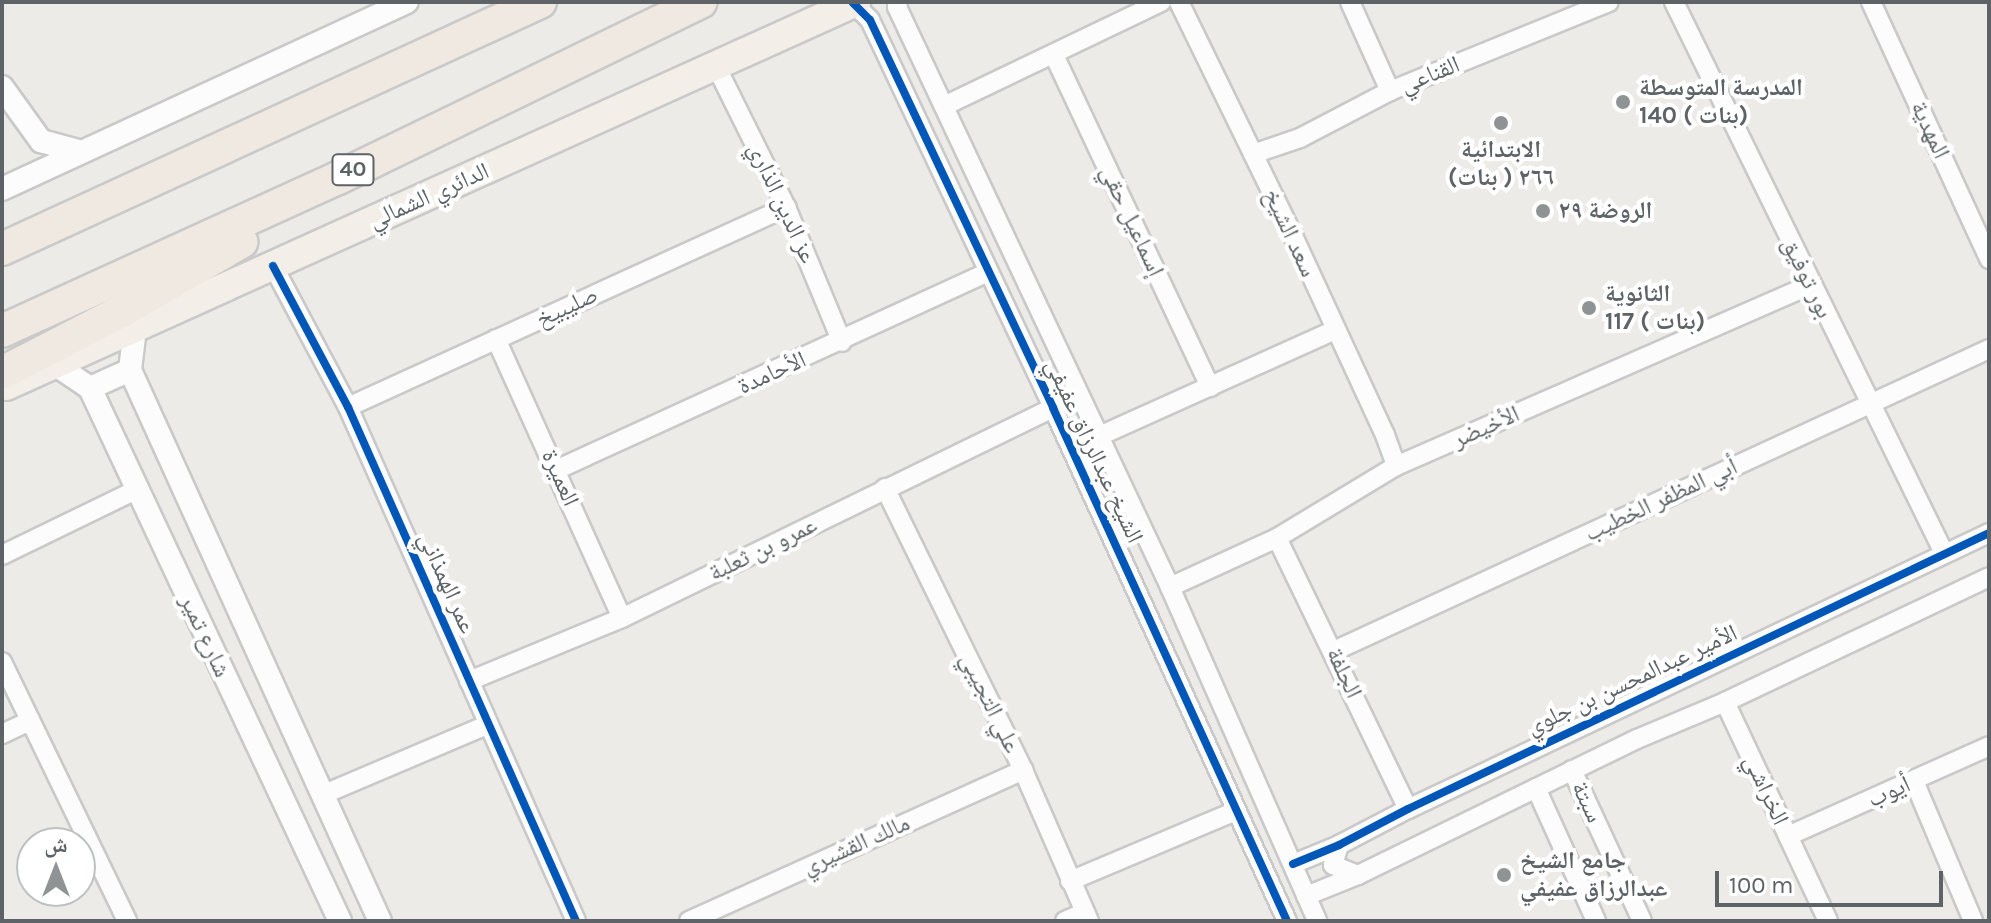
<!DOCTYPE html>
<meta charset="utf-8">
<style>
body{margin:0}
#map{position:relative;width:1991px;height:923px;overflow:hidden;background:#edebe8;font-family:Karla,"Noto Naskh Arabic",sans-serif}
div>[style]{position:absolute}
[style*='--x']{left:calc(var(--x)*1px);top:calc(var(--y)*1px);width:calc(var(--w)*1px);rotate:calc(var(--a)*1deg)}
.roads{filter:drop-shadow(2px 0 #c9c9c9) drop-shadow(-2px 0 #c9c9c9) drop-shadow(0 2px #c9c9c9) drop-shadow(0 -2px #c9c9c9)}
.minor>*{height:18px;margin:-9px;padding:0 9px;transform-origin:9px;border-radius:9px;background:#fcfcfc}
.tertiary>*{height:22px;margin:-11px;padding:0 11px;transform-origin:11px;border-radius:11px;background:#fcfcfc}
.primary>*{height:28px;margin:-14px;padding:0 14px;transform-origin:14px;border-radius:14px;background:#f3efe8}
.motorway>*{height:32px;margin:-16px;padding:0 16px;transform-origin:16px;border-radius:16px;background:#f0e9e1}
.cycleway>*{height:8px;margin:-4px;padding:0 4px;transform-origin:4px;border-radius:4px;background:#0057b8}
.dots>*{width:22px;height:22px;translate:-50% -50%;box-sizing:border-box;border:4px solid #fff;border-radius:50%}
span{translate:-50% -50%;white-space:nowrap;text-align:center;line-height:1.15;-webkit-text-stroke:8px #fff;paint-order:stroke}
.shield-label span{padding:2px 6px;background:#fff;border:2px solid;border-radius:6px;-webkit-text-stroke-width:0}
.shield-label{font-size:22px;color:#5d6366;font-weight:700}
.street-label{font-size:24px;color:#5d6366}
.poi-label{font-size:24px;color:#5d6366;font-weight:700}
.left{translate:0 -50%;text-align:left}
.frame{position:absolute;inset:0;border:4px solid #5d6366;pointer-events:none}
.north{position:absolute;left:16px;top:827px;width:80px;height:80px;box-sizing:border-box;background:#fff;border:2px solid #bec1c2;border-radius:50%;rotate:0deg;font-size:22px;font-weight:700;line-height:32px;text-align:center;color:#5d6366}
.north::after{content:'';display:block;margin:auto;width:28px;height:36px;background:#8f9394;clip-path:polygon(50% 0,100% 100%,50% 72%,0 100%)}
.scale{position:absolute;left:1715px;top:871px;width:228px;height:36px;box-sizing:border-box;border:4px solid #5d6366;border-top:0;padding-left:10px;font-size:24px;line-height:28px;white-space:nowrap;color:#5d6366;-webkit-text-stroke:6px #fff;paint-order:stroke}
</style>
<div id="map">
<div class="roads">
<div class="minor">
<div style="--x:898;--y:2;--w:5;--a:101"></div>
<div style="--x:897;--y:7;--w:641;--a:64.79"></div>
<div style="--x:1170;--y:587;--w:365;--a:66.2"></div>
<div style="--x:1179;--y:2;--w:263;--a:64"></div>
<div style="--x:1294;--y:238;--w:217;--a:65.2"></div>
<div style="--x:1385;--y:435;--w:33;--a:70"></div>
<div style="--x:1350;--y:2;--w:98;--a:65.8"></div>
<div style="--x:1674;--y:2;--w:614;--a:63.89"></div>
<div style="--x:1871;--y:2;--w:283;--a:65.3"></div>
<div style="--x:853;--y:3;--w:24;--a:45"></div>
<div style="--x:870;--y:20;--w:429;--a:64.7"></div>
<div style="--x:1053;--y:408;--w:564;--a:65.48"></div>
<div style="--x:1054;--y:55;--w:367;--a:64.8"></div>
<div style="--x:716;--y:66;--w:157;--a:63.6"></div>
<div style="--x:786;--y:207;--w:146;--a:67.5"></div>
<div style="--x:944;--y:106;--w:241;--a:-25.6"></div>
<div style="--x:1253;--y:154;--w:50;--a:-18.8"></div>
<div style="--x:1300;--y:138;--w:102;--a:-27.6"></div>
<div style="--x:1390;--y:91;--w:236;--a:-22.1"></div>
<div style="--x:273;--y:266;--w:160;--a:62"></div>
<div style="--x:348;--y:407;--w:562;--a:66.08"></div>
<div style="--x:496;--y:339;--w:306;--a:65.7"></div>
<div style="--x:348;--y:407;--w:482;--a:-24.5"></div>
<div style="--x:1097;--y:437;--w:261;--a:-24.2"></div>
<div style="--x:556;--y:470;--w:474;--a:-24.6"></div>
<div style="--x:885;--y:488;--w:314;--a:63.9"></div>
<div style="--x:1023;--y:770;--w:165;--a:66.4"></div>
<div style="--x:1277;--y:538;--w:301;--a:64.2"></div>
<div style="--x:2;--y:555;--w:149;--a:-25.9"></div>
<div style="--x:1170;--y:587;--w:118;--a:-24.6"></div>
<div style="--x:1277;--y:538;--w:139;--a:-31.2"></div>
<div style="--x:1396;--y:466;--w:452;--a:-23.6"></div>
<div style="--x:1334;--y:651;--w:721;--a:-24.75"></div>
<div style="--x:2;--y:662;--w:288;--a:64.2"></div>
<div style="--x:469;--y:681;--w:165;--a:-22.4"></div>
<div style="--x:622;--y:618;--w:479;--a:-26"></div>
<div style="--x:1725;--y:702;--w:242;--a:64.8"></div>
<div style="--x:2;--y:734;--w:31;--a:-25"></div>
<div style="--x:1572;--y:770;--w:166;--a:65.1"></div>
<div style="--x:1914;--y:781;--w:152;--a:67.1"></div>
<div style="--x:1536;--y:788;--w:146;--a:65.7"></div>
<div style="--x:322;--y:795;--w:181;--a:-23"></div>
<div style="--x:1788;--y:836;--w:220;--a:-24.1"></div>
<div style="--x:1339;--y:845;--w:21;--a:107"></div>
<div style="--x:1333;--y:865;--w:27;--a:22"></div>
<div style="--x:1293;--y:864;--w:50;--a:-22.4"></div>
<div style="--x:1339;--y:845;--w:78;--a:-27.6"></div>
<div style="--x:1408;--y:809;--w:643;--a:-25.41"></div>
<div style="--x:1070;--y:881;--w:180;--a:-22.9"></div>
<div style="--x:1306;--y:896;--w:56;--a:-22"></div>
<div style="--x:1358;--y:875;--w:310;--a:-26"></div>
<div style="--x:1637;--y:739;--w:95;--a:-22.8"></div>
<div style="--x:1725;--y:702;--w:292;--a:-25.3"></div>
<div style="--x:689;--y:921;--w:367;--a:-24.3"></div>
<div style="--x:1065;--y:921;--w:22;--a:-24"></div>
</div>
<div class="tertiary">
<div style="--x:2;--y:87;--w:67;--a:54.2"></div>
<div style="--x:41;--y:141;--w:42;--a:15"></div>
<div style="--x:2;--y:189;--w:446;--a:-24.8"></div>
<div style="--x:135;--y:329;--w:41;--a:97"></div>
<div style="--x:130;--y:370;--w:605;--a:65.6"></div>
<div style="--x:56;--y:365;--w:41;--a:34.1"></div>
<div style="--x:90;--y:388;--w:589;--a:64.87"></div>
<div style="--x:90;--y:388;--w:44;--a:-24.2"></div>
</div>
<div class="primary">
<div style="--x:6;--y:386;--w:933;--a:-24.31"></div>
</div>
<div class="motorway">
<div style="--x:2;--y:249;--w:592;--a:-24.66"></div>
<div style="--x:2;--y:331;--w:369;--a:-24.5"></div>
<div style="--x:338;--y:178;--w:403;--a:-25.9"></div>
<div style="--x:2;--y:373;--w:135;--a:-27.3"></div>
<div style="--x:122;--y:311;--w:138;--a:-30.1"></div>
</div>
</div>
<div class="cycleway">
<div style="--x:853;--y:3;--w:24;--a:45"></div>
<div style="--x:870;--y:20;--w:429;--a:64.7"></div>
<div style="--x:1053;--y:408;--w:564;--a:65.48"></div>
<div style="--x:273;--y:266;--w:160;--a:62"></div>
<div style="--x:348;--y:407;--w:562;--a:66.08"></div>
<div style="--x:1293;--y:864;--w:50;--a:-22.4"></div>
<div style="--x:1339;--y:845;--w:78;--a:-27.6"></div>
<div style="--x:1408;--y:809;--w:643;--a:-25.41"></div>
</div>
<div class="dots">
<div style="left:1623px;top:102px;background:#8f9394"></div>
<div style="left:1501px;top:123px;background:#8f9394"></div>
<div style="left:1543px;top:211px;background:#8f9394"></div>
<div style="left:1589px;top:308px;background:#8f9394"></div>
<div style="left:1504px;top:875px;background:#8f9394"></div>
</div>
<div class="shield-label">
<span style="left:353px;top:170px">40</span>
</div>
<div class="street-label">
<span style="left:1430px;top:75px;rotate:-22deg">القناعي</span>
<span style="left:1930px;top:130px;rotate:65deg">المهدية</span>
<span style="left:429px;top:196px;rotate:-24deg">الدائري الشمالي</span>
<span style="left:782px;top:203px;rotate:65deg">عز الدين الذاري</span>
<span style="left:1132px;top:221px;rotate:65deg">إسماعيل حقي</span>
<span style="left:1290px;top:233px;rotate:65deg">سعد الشيخ</span>
<span style="left:1807px;top:278px;rotate:64deg">بور توفيق</span>
<span style="left:567px;top:307px;rotate:-25deg">صليبيخ</span>
<span style="left:772px;top:373px;rotate:-24deg">الأحامدة</span>
<span style="left:1486px;top:427px;rotate:-24deg">الأخيضر</span>
<span style="left:1094px;top:451px;rotate:65deg">الشيخ عبدالرزاق عفيفي</span>
<span style="left:560px;top:478px;rotate:66deg">العميرة</span>
<span style="left:1661px;top:500px;rotate:-25deg">أبي المظفر الخطيب</span>
<span style="left:763px;top:549px;rotate:-26deg">عمرو بن ثعلبة</span>
<span style="left:447px;top:583px;rotate:66deg">عمر الهمذاني</span>
<span style="left:205px;top:636px;rotate:65deg">شارع تمير</span>
<span style="left:1344px;top:673px;rotate:65deg">الجلفة</span>
<span style="left:1632px;top:680px;rotate:-25deg">الأمير عبدالمحسن بن جلوي</span>
<span style="left:990px;top:703px;rotate:64deg">علي التجيبي</span>
<span style="left:1766px;top:790px;rotate:65deg">الخراشي</span>
<span style="left:1889px;top:792px;rotate:-24deg">أيوب</span>
<span style="left:1587px;top:802px;rotate:65deg">سبتة</span>
<span style="left:856px;top:845px;rotate:-24deg">مالك القشيري</span>
</div>
<div class="poi-label">
<span class="left" style="left:1639px;top:102px">المدرسة المتوسطة<br>140 ( بنات)</span>
<span style="left:1501px;top:164px">الابتدائية<br>٢٦٦ ( بنات)</span>
<span class="left" style="left:1559px;top:211px">الروضة ٢٩</span>
<span class="left" style="left:1605px;top:308px">الثانوية<br>117 ( بنات)</span>
<span class="left" style="left:1520px;top:875px">جامع الشيخ<br>عبدالرزاق عفيفي</span>
</div>
<div class="frame"></div>
<div class="north">ش</div>
<div class="scale">100 m</div>
</div>
